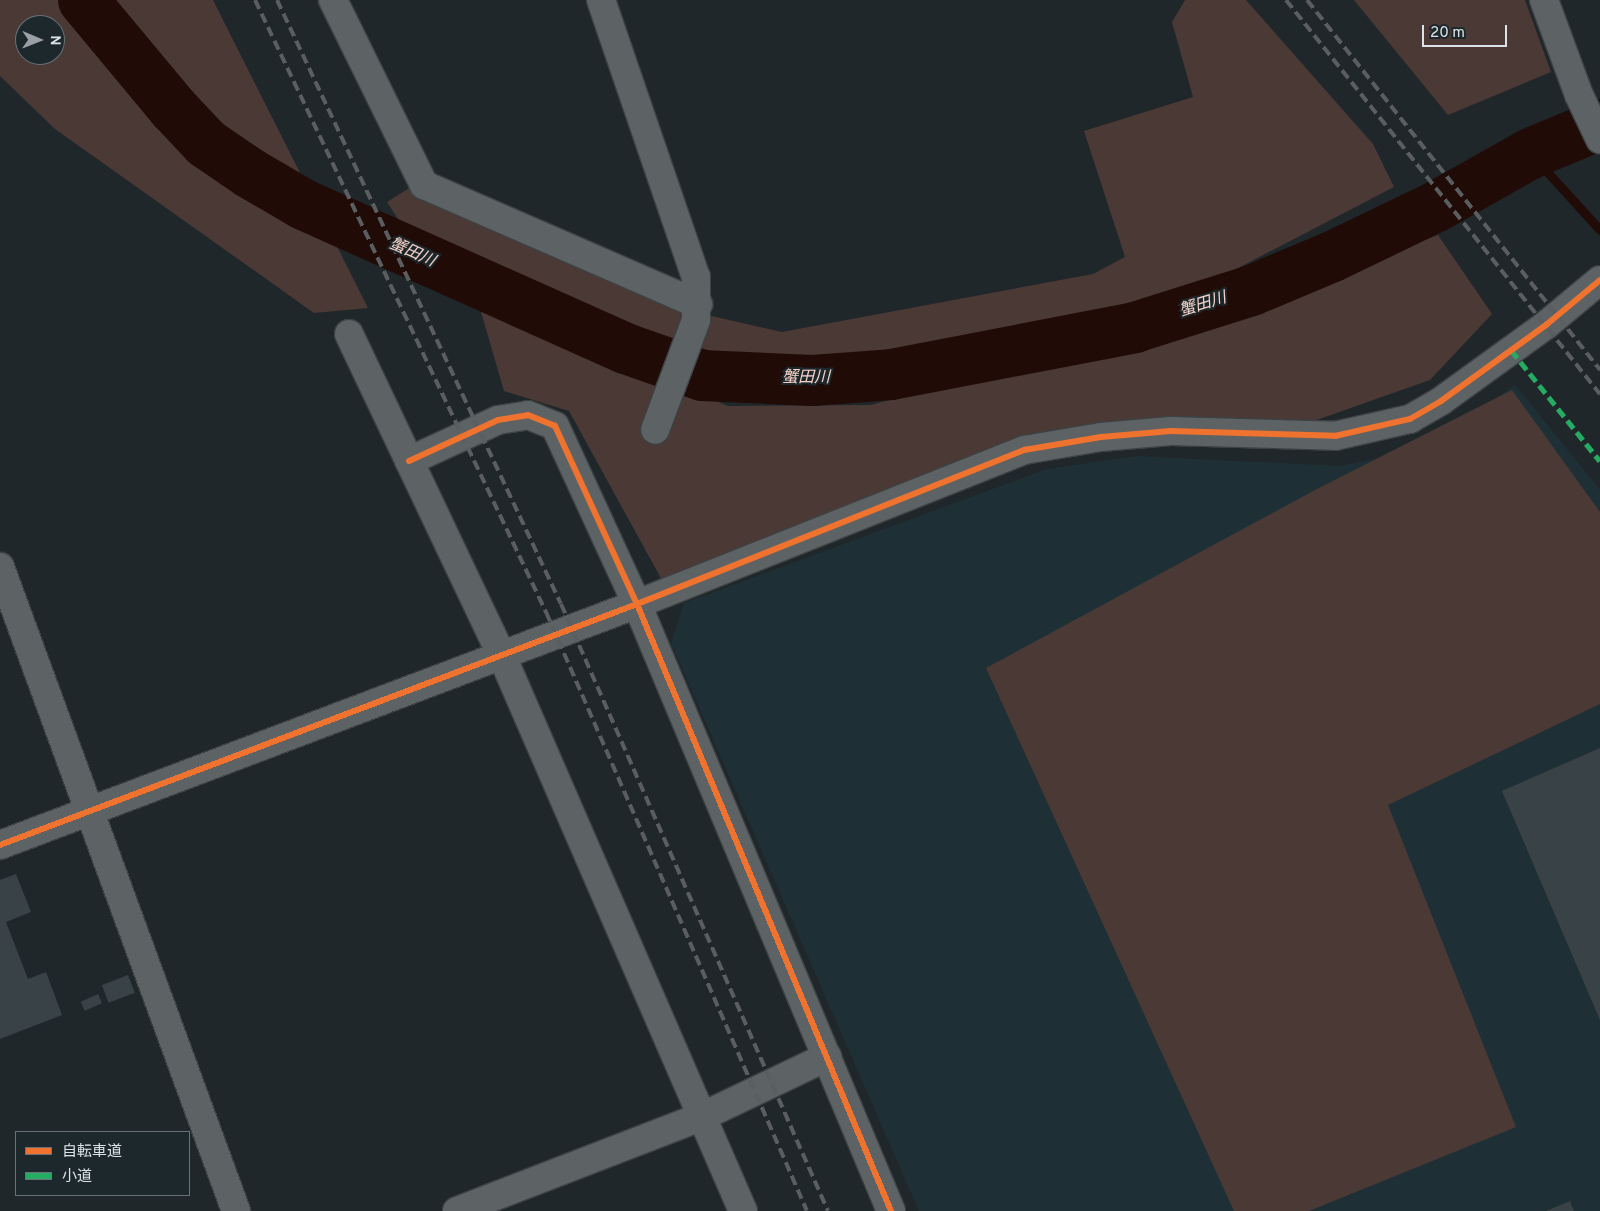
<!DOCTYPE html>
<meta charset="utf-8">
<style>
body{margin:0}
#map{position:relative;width:1600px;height:1211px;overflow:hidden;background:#20272a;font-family:Overpass,"Noto Sans JP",sans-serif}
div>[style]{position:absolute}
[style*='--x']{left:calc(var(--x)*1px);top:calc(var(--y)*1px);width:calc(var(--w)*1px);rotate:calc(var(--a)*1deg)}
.built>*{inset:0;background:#1e3036}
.green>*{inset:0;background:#4b3935}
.stream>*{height:9px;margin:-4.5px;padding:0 4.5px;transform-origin:4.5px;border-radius:4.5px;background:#210b07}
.river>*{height:51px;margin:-25.5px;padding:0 25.5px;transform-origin:25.5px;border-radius:25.5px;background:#210b07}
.building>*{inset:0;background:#394246;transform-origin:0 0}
.roads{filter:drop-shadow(1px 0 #3d4244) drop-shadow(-1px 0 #3d4244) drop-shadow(0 1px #3d4244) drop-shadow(0 -1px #3d4244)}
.minor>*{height:28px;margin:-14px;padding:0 14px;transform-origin:14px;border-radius:14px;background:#5d6264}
.rail>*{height:4px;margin-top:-2px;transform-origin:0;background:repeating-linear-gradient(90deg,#5a5e61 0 10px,transparent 0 15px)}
.quiet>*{height:5px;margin-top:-2.5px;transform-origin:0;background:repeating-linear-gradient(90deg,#26ab63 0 10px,transparent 0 15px)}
.cycleway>*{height:6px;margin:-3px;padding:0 3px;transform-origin:3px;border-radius:3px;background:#ef722f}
span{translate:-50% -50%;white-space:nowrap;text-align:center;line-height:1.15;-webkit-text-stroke:4px #1d282d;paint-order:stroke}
.water-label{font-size:16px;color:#f8d2c8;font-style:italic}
.legend{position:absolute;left:15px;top:1131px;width:175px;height:65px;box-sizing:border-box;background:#1d282d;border:1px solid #697377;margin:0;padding:6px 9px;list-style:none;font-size:15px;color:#dbe3e6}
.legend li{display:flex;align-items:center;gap:10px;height:25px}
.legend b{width:25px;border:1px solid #697377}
.north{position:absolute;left:15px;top:15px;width:50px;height:50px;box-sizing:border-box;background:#1d282d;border:1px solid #697377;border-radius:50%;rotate:91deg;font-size:14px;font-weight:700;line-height:20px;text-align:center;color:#dbe3e6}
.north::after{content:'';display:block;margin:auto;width:18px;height:22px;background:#9aa1a4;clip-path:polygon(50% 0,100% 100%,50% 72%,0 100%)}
.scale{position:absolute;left:1422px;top:25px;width:85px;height:22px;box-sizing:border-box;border:2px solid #dbe3e6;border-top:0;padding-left:6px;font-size:15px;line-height:18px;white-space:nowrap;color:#dbe3e6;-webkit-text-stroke:4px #1d282d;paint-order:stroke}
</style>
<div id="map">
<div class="built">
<div style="clip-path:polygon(1515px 385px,1600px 490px,1600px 1211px,919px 1211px,671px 643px,684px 603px,1047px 469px,1136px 456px,1340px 466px,1407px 453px,1456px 426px)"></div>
</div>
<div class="green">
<div style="clip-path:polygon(evenodd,0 0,213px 0,368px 308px,314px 313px,55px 129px,0 76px,0 0,25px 25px,55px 25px,55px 55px,25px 55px,25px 25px)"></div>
<div style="clip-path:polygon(1185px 0,1246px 0,1373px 144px,1394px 187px,1186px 295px,885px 360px,755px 366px,684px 352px,539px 291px,403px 227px,387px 202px,411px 187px,681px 309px,782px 332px,1093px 274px,1125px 257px,1084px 131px,1193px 97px,1172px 22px)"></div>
<div style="clip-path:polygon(1354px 0,1525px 0,1551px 72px,1448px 115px)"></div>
<div style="clip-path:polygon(1438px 235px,1492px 314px,1430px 380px,1277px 434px,1048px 446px,668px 591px,569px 411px,504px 391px,479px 305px,728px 406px,870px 405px,966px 381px,1150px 344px)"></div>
<div style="clip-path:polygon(1512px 390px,1600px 512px,1600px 704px,1388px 805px,1516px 1127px,1309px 1211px,1234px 1211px,986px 668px,1317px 489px)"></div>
</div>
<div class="stream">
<div style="--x:1530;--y:153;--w:104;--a:47.7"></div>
</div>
<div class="river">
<div style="--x:83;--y:0;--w:141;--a:50.2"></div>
<div style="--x:173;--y:108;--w:48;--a:46.7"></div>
<div style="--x:206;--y:143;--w:53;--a:34.3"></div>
<div style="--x:250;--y:173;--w:61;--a:30.3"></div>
<div style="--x:303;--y:204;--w:353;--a:24.1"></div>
<div style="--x:625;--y:348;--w:82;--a:19.3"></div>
<div style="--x:702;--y:375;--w:110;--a:2.6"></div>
<div style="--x:812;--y:380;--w:79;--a:-4.3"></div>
<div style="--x:891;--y:374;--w:248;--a:-10.9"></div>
<div style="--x:1134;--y:327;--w:123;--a:-17.5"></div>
<div style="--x:1251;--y:290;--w:88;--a:-22.8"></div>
<div style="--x:1332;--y:256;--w:115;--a:-25.7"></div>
<div style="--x:1436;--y:206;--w:108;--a:-29.4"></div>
<div style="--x:1530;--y:153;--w:76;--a:-22.5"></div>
</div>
<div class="building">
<div style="clip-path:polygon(1600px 748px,1600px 1020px,1502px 791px)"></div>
<div style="clip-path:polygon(16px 874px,31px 912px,6px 922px,28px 979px,46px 972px,62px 1015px,0 1039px,0 880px)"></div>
<div style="left:128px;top:975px;width:19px;height:28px;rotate:69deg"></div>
<div style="left:98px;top:994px;width:10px;height:19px;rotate:66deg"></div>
<div style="clip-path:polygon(1570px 1201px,1574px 1211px,1546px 1211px)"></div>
</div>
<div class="roads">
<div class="minor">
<div style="--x:333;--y:0;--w:206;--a:63.8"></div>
<div style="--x:424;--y:185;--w:299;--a:23.5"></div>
<div style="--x:601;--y:0;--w:293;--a:71.1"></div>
<div style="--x:696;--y:277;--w:43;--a:90"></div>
<div style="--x:696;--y:320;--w:117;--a:110.4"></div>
<div style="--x:1544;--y:0;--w:101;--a:69.8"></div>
<div style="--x:1579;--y:95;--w:49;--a:64.5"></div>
<div style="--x:349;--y:334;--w:357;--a:64.6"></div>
<div style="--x:502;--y:656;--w:605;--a:66.53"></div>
<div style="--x:409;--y:461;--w:98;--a:-24.7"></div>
<div style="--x:498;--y:420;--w:30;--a:-9"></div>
<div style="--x:528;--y:415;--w:29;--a:22"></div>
<div style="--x:555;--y:426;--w:196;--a:65.3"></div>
<div style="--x:637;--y:604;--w:658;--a:67.29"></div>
<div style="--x:0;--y:567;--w:686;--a:69.87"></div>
<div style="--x:0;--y:845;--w:681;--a:-20.72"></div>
<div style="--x:637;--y:604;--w:417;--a:-21.7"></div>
<div style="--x:1024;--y:450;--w:78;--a:-9.6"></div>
<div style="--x:1101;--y:437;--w:70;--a:-4.9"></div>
<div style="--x:1171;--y:431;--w:164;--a:1.7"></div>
<div style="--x:1335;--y:436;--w:77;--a:-12.8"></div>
<div style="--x:1410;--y:419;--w:36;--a:-30"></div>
<div style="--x:1441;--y:401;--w:130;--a:-35.9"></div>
<div style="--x:1546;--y:325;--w:70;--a:-39.8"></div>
<div style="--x:457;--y:1211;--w:261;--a:-21.1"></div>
<div style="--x:701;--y:1117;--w:140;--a:-25.5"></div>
</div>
</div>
<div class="rail">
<div style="--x:255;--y:0;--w:678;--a:64.57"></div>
<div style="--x:546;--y:612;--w:653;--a:66.46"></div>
<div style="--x:277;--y:0;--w:667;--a:64.82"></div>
<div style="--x:561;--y:604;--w:663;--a:66.26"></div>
<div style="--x:1286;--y:0;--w:504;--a:51.45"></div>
<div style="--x:1307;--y:0;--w:472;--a:51.6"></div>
</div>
<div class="quiet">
<div style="--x:1511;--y:350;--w:142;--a:51.3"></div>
</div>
<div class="cycleway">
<div style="--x:409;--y:461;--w:98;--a:-24.7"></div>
<div style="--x:498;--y:420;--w:30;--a:-9"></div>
<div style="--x:528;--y:415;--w:29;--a:22"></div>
<div style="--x:555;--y:426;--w:196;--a:65.3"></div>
<div style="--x:637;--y:604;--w:658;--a:67.29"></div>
<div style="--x:0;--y:845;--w:681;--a:-20.72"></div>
<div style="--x:637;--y:604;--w:417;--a:-21.7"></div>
<div style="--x:1024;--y:450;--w:78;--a:-9.6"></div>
<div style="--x:1101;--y:437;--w:70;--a:-4.9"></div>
<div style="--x:1171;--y:431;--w:164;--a:1.7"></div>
<div style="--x:1335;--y:436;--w:77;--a:-12.8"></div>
<div style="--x:1410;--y:419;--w:36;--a:-30"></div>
<div style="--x:1441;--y:401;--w:130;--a:-35.9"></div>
<div style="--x:1546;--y:325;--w:70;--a:-39.8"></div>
</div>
<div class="water-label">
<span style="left:412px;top:253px;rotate:24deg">蟹田川</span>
<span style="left:1203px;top:305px;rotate:-17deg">蟹田川</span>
<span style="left:806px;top:378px">蟹田川</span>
</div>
<ul class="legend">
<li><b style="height:6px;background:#ef722f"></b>自転車道</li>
<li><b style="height:6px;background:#26ab63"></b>小道</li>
</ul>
<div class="north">N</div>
<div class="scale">20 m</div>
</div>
